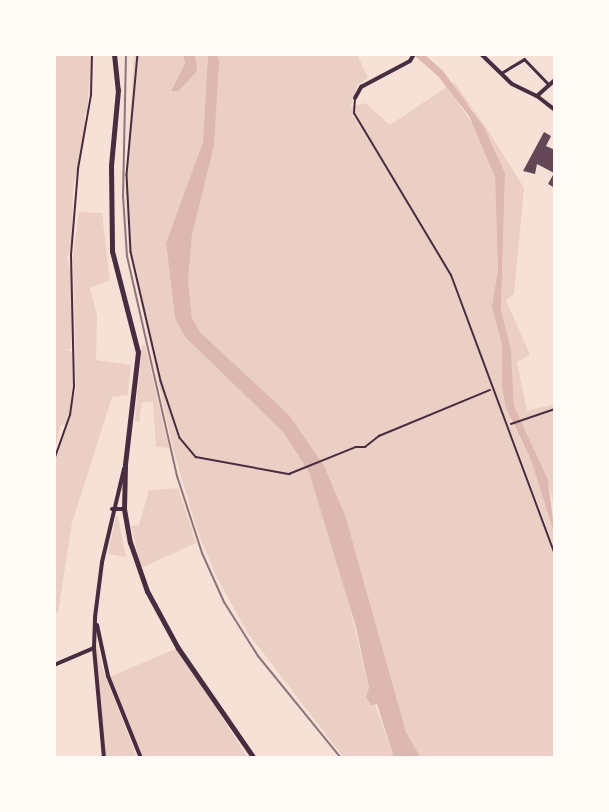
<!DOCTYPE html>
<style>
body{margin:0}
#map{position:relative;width:609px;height:812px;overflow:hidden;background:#f7e1d7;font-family:Roboto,sans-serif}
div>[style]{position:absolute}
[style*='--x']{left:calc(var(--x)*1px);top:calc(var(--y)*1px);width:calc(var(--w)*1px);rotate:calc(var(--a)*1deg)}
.green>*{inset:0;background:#ebcfc5}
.water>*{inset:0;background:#dcb8b0}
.building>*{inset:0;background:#644757}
.path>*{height:1.5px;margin:-0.75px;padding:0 0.75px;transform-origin:0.75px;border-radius:0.75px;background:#4a2c40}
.service>*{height:2px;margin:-1px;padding:0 1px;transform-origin:1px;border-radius:1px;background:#4a2c40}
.pedestrian>*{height:3px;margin:-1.5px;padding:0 1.5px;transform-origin:1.5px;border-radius:1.5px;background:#4a2c40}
.minor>*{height:4px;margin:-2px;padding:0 2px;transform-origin:2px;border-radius:2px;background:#4a2c40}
.secondary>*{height:5px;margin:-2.5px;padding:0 2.5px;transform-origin:2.5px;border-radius:2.5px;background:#4a2c40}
.rail>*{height:2px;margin:-1px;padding:0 1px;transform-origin:1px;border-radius:1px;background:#8f747c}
span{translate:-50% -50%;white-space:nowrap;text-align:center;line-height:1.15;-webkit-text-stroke:6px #fffaf5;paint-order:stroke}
.frame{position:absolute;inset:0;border:56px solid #fffaf5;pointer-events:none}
</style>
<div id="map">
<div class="green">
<div style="clip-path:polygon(54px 54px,91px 54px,91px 65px,87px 112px,84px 114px,86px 130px,73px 189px,72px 243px,67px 259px,73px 278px,71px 349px,67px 349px,72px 353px,73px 383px,69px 413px,65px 425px,61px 425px,54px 454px)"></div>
<div style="clip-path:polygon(134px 54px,183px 54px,185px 63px,171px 90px,196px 71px,195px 54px,208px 54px,203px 142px,166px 243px,175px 318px,185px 337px,283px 432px,309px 472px,343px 579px,369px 688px,394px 758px,344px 758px,247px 632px,216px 576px,197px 530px,173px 449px,129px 249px,125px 193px)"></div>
<div style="clip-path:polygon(217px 54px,357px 54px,368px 78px,358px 84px,350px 107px,365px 103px,390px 125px,454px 82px,486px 127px,524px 188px,514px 294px,506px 300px,530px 355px,517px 362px,527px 411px,555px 404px,555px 512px,548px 480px,514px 406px,511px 349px,501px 310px,505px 173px,484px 127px,470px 106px,448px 88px,477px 131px,495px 177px,498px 270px,493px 307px,502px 345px,502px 387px,511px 421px,531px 460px,555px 536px,555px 549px,499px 400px,555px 559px,555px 758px,421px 758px,406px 732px,346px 518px,289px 415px,200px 332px,192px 318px,188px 281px,192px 235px,214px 146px)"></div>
<div style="clip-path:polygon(79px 212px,102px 213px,110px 280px,90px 288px,97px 316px,96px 360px,131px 365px,128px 395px,112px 397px,72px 523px,58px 613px,54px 613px,54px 464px,76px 391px,73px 256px)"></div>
<div style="clip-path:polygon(142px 345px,145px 345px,169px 448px,156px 447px,153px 402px,142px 402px,139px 423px,135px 420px)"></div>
<div style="clip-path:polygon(178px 488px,196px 543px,141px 568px,131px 526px,139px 525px,149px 490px)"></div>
<div style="clip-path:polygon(116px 516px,118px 517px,126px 557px,108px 554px)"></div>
<div style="clip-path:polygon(96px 646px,98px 646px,102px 667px,137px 758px,107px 758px,104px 751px)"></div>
<div style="clip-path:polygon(178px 648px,245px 754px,249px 758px,143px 758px,109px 677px)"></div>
</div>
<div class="water">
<div style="clip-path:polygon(183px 54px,195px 54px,197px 71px,179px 91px,171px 91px,185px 63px)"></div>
<div style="clip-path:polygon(208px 54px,217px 54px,219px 61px,214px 146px,192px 235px,188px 281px,192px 318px,200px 332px,289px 415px,324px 466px,346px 518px,406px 732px,421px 758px,394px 758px,377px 704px,371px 705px,366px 697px,369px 688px,356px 627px,309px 472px,283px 432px,185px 337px,175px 318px,166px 243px,203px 142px)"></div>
<div style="clip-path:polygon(424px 54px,443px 71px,484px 127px,505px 173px,501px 310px,511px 349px,514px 406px,548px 480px,555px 536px,531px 460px,506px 408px,502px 387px,502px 345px,492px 307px,498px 270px,495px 177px,469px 116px,438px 76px,414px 55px)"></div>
</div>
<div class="building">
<div style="clip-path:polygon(544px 132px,551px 136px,546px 146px,555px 150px,555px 188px,548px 184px,554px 173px,537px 164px,535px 174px,523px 171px)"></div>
</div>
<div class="path">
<div style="--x:138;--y:54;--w:121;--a:95.2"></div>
<div style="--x:127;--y:175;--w:77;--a:87"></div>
<div style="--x:131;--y:252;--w:132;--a:76.9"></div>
<div style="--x:161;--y:381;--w:60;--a:71.6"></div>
<div style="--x:180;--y:438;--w:25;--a:50"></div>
<div style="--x:196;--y:457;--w:95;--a:10.4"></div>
<div style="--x:289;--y:474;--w:72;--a:-21.9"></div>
<div style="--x:356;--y:447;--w:9;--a:0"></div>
<div style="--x:365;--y:447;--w:18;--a:-38"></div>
<div style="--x:379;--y:436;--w:120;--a:-22.5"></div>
<div style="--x:511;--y:424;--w:46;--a:-18.8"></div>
<div style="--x:54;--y:460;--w:48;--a:-70.4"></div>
<div style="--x:70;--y:415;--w:28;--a:-82"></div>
<div style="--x:74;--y:387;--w:132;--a:-91.3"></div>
<div style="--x:71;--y:255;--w:86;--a:-85.3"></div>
<div style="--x:78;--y:169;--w:75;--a:-80"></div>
<div style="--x:91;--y:95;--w:41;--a:-88.6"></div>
</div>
<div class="service">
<div style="--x:355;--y:98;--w:15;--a:94"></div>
<div style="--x:354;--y:113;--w:189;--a:59.1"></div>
<div style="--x:451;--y:275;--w:298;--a:69.6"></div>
</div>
<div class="pedestrian">
<div style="--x:501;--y:73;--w:27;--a:-31"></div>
<div style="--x:524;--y:59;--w:35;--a:46"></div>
</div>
<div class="minor">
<div style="--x:481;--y:54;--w:43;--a:44.1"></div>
<div style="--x:512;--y:84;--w:28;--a:26"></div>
<div style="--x:537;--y:96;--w:23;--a:38"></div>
<div style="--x:537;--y:96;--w:24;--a:-42"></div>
<div style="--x:355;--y:98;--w:13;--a:-61"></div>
<div style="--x:361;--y:87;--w:55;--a:-28"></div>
<div style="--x:410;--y:61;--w:8;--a:-60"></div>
<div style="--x:112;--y:509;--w:12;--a:0"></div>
<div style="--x:97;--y:625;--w:52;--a:77.8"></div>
<div style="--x:108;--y:676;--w:88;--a:68.1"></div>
<div style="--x:54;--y:665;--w:43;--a:-23"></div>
<div style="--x:104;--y:758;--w:110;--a:-95.2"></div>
<div style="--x:94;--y:648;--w:31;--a:-88"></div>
<div style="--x:95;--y:617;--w:55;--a:-82.7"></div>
<div style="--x:102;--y:562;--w:96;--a:-76.7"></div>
</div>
<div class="secondary">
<div style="--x:114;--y:54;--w:36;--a:84"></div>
<div style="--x:118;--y:90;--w:76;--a:95.3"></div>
<div style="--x:111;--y:166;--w:85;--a:89.3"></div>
<div style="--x:112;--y:251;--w:104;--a:75.6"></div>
<div style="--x:138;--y:352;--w:114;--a:96.6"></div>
<div style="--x:125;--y:465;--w:44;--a:91.3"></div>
<div style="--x:124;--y:509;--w:34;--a:80"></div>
<div style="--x:130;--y:542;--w:52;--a:70.9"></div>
<div style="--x:147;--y:591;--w:65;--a:61.5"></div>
<div style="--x:178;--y:648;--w:134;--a:55.4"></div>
</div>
<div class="rail">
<div style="--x:126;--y:54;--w:142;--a:91.2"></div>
<div style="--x:123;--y:196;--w:60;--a:86.2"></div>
<div style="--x:127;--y:256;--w:226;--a:77.2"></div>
<div style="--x:177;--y:476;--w:81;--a:72"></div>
<div style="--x:202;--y:553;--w:54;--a:65.8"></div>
<div style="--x:224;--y:602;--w:64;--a:57.8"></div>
<div style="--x:258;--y:656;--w:132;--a:50.9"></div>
</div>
<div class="frame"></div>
</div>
